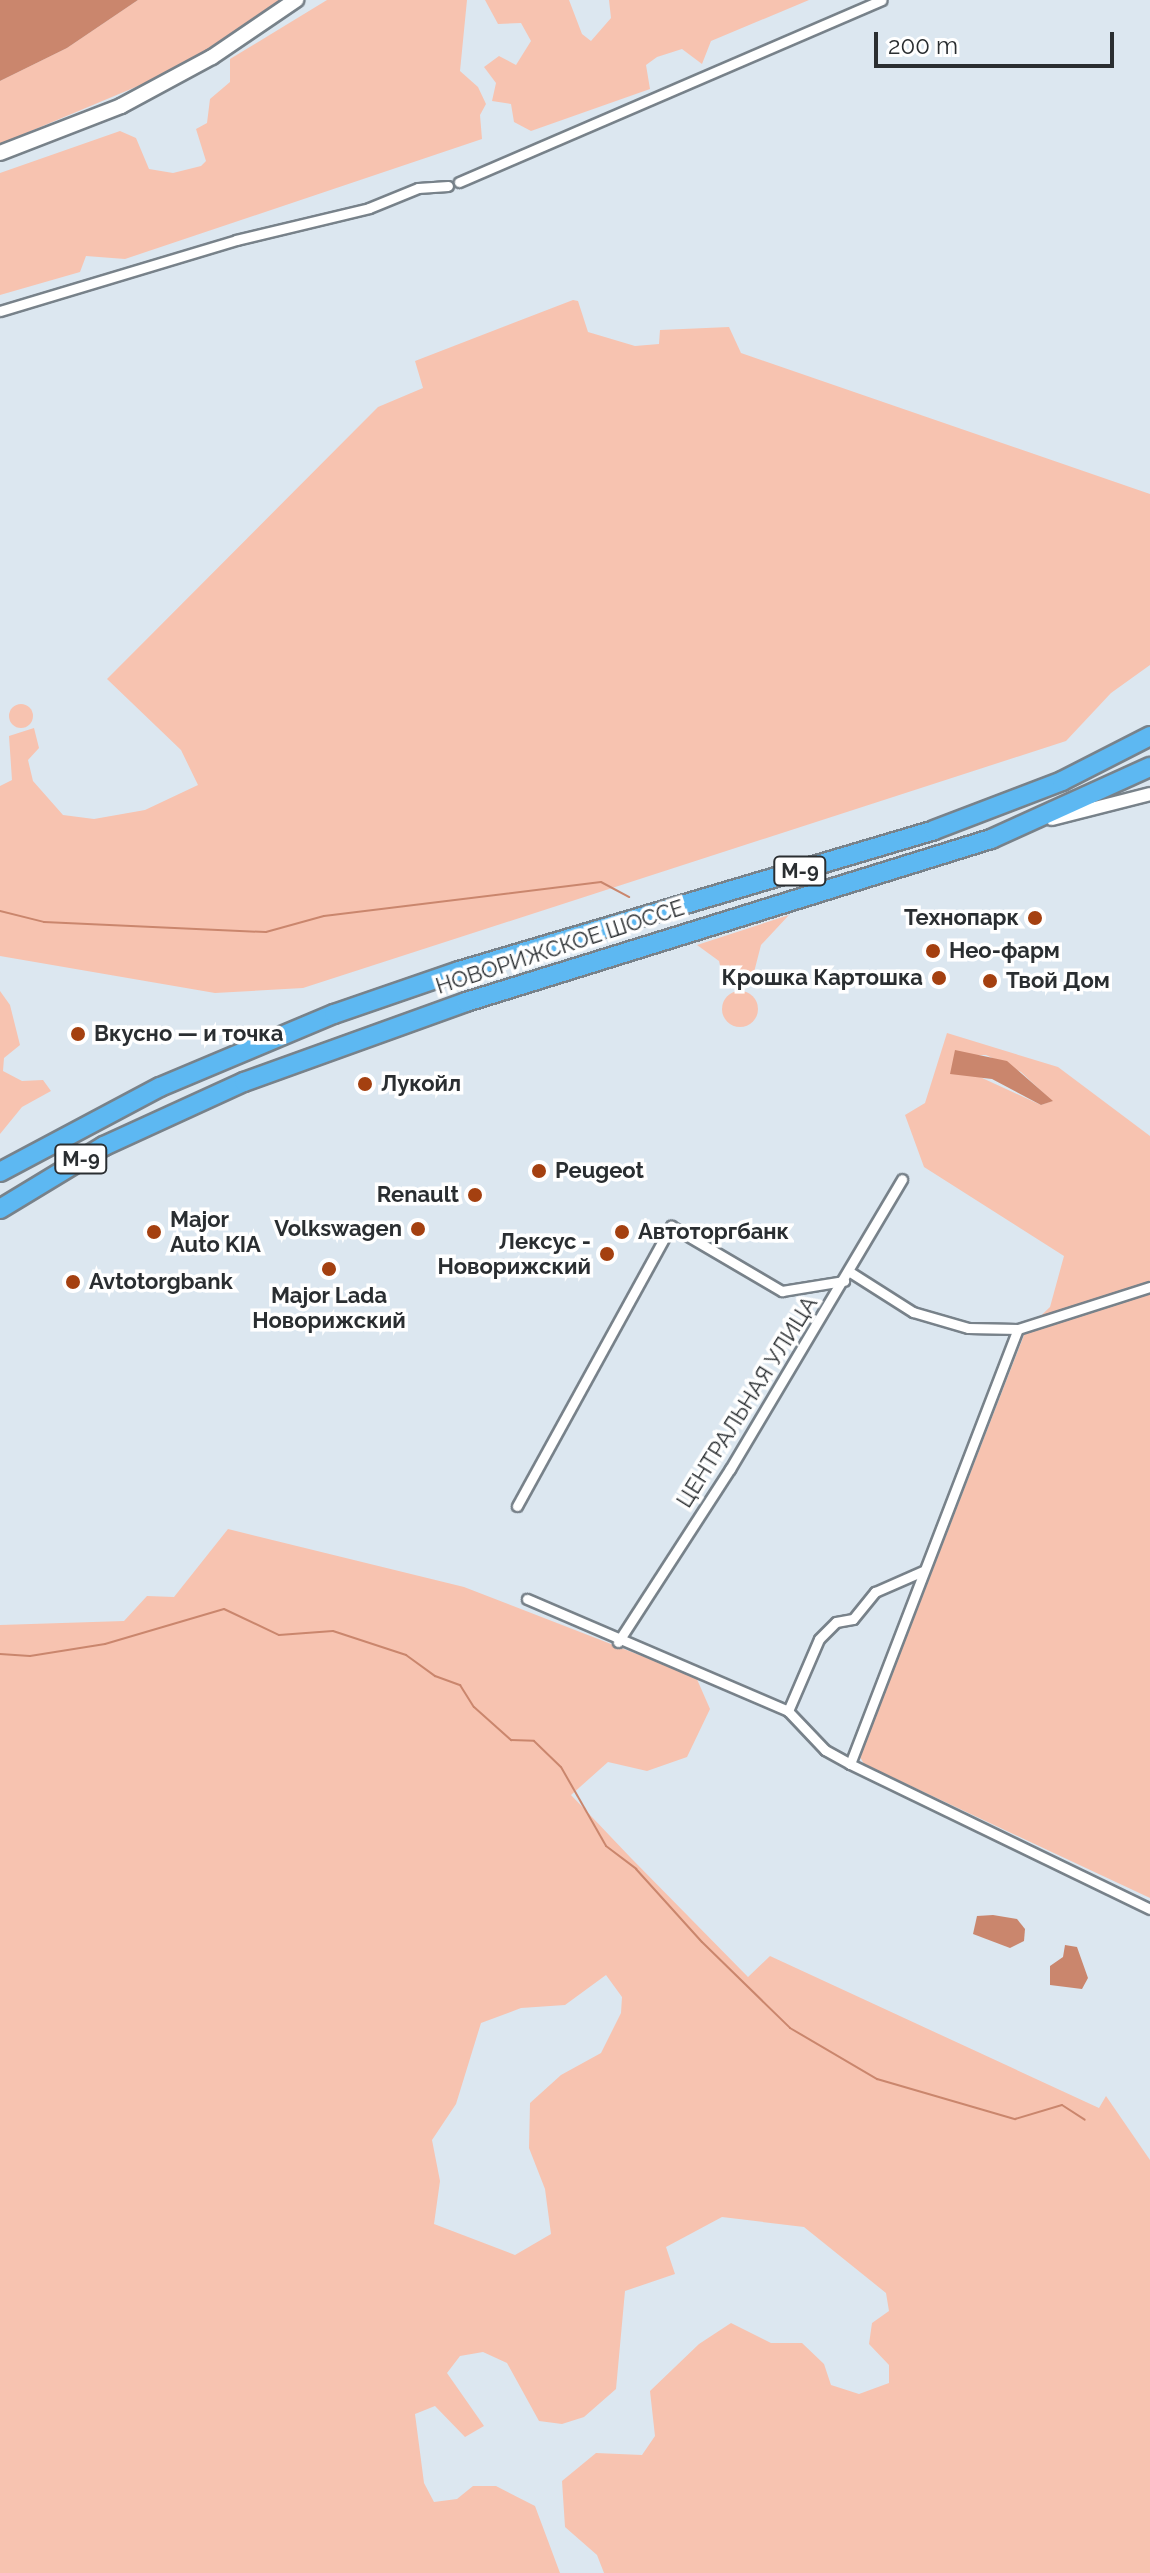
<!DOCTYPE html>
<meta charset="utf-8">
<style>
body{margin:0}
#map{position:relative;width:1150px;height:2573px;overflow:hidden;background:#dce7f0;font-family:Raleway,sans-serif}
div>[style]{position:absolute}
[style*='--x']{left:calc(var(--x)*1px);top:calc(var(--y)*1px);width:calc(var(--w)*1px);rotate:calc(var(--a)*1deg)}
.green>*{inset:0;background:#f7c3b0}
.round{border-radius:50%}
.water>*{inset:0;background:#ca866d}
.stream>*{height:2px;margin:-1px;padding:0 1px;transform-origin:1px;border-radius:1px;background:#ca866d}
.roads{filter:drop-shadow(2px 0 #78828a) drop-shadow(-2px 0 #78828a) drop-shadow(0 2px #78828a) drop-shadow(0 -2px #78828a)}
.minor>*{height:9px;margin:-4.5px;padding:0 4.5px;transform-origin:4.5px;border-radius:4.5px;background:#fff}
.tertiary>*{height:12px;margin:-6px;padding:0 6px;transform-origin:6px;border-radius:6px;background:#fff}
.secondary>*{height:14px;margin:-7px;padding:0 7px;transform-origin:7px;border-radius:7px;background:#fff}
.motorway>*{height:18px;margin:-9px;padding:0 9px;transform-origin:9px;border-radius:9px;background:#5db8f2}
.dots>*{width:22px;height:22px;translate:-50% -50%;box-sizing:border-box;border:4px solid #fff;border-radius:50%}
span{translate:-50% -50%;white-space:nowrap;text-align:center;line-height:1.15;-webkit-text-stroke:7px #fff;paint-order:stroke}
.shield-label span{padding:2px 6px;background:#fff;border:2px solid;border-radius:6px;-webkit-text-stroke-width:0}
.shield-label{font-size:20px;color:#2a2e31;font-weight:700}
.poi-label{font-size:22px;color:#2a2e31;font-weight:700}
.right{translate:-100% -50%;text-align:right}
.left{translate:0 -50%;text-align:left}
.street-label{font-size:22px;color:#2a2e31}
.scale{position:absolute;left:874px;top:32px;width:240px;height:36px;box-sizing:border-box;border:4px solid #2a2e31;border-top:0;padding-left:10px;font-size:24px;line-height:28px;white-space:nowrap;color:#2a2e31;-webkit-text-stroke:6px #fff;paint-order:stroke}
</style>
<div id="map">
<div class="green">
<div style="clip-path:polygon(138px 0,286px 0,169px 73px,0 144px,0 81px,67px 48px)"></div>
<div style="clip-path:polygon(327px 0,467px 0,460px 71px,478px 87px,486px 104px,480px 115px,482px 139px,125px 259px,86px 256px,80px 272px,0 295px,0 173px,120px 131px,136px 138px,149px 169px,173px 173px,201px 166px,206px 161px,196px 129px,207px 123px,210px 99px,230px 82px,230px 59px)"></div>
<div style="clip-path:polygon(485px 0,569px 0,582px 34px,591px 41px,611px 18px,609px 0,809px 0,711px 41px,702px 64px,682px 49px,657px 57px,646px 65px,650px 89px,531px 131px,514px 122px,511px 104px,492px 101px,496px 83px,484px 67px,499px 56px,516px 65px,531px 41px,521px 23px,498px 24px)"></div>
<div style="clip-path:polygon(573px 300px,578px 301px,588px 332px,635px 346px,659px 344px,660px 330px,729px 327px,741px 353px,1150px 494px,1150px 665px,1111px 693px,1066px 741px,303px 988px,215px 993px,0 956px,0 786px,12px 780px,9px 736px,34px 728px,39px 748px,28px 760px,33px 781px,63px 815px,94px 819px,145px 810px,198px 785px,181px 750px,107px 679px,378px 407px,423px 388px,415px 361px)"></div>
<div class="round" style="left:9px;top:704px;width:24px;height:24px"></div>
<div style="clip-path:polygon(789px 915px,761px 945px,752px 980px,724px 982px,719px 961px,697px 945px)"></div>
<div style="clip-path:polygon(0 991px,10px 1005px,20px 1045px,4px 1058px,3px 1071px,22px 1081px,43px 1080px,51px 1091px,22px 1107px,0 1134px)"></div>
<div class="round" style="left:722px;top:991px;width:36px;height:36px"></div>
<div style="clip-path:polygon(evenodd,947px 1033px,1058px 1067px,1150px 1136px,1150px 1898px,864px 1764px,860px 1757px,1026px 1330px,1050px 1307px,1064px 1256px,924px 1167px,905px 1115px,925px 1103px,947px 1033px,971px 1055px,986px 1055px,1021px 1072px,1052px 1101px,1041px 1105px,980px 1077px,971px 1055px)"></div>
<div style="clip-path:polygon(evenodd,228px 1529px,464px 1587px,696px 1677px,710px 1709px,687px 1757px,647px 1771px,608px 1762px,571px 1795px,630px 1857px,748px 1977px,770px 1956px,1099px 2108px,1106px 2096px,1150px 2160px,1150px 2573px,604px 2573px,597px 2555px,565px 2527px,562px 2481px,596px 2453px,642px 2455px,655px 2436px,650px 2391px,699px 2344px,731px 2323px,771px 2343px,802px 2343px,824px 2364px,831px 2385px,859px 2394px,889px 2383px,889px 2365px,869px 2344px,872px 2323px,889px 2311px,886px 2293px,804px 2227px,722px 2217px,666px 2247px,675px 2274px,625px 2291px,616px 2389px,584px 2417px,562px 2424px,539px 2421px,507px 2363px,483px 2352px,460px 2356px,447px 2373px,484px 2426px,465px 2437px,435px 2406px,415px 2414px,424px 2483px,434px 2502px,457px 2499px,473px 2486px,496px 2486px,535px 2506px,560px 2573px,0 2573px,0 1625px,124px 1621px,147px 1596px,174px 1597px,228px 1529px,606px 1975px,622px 1997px,621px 2013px,601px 2053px,561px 2075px,530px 2103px,529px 2148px,545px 2189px,551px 2234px,515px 2255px,434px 2224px,440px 2181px,432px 2140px,456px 2104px,481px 2023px,521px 2008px,565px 2005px,606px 1975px)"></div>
</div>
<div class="water">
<div style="clip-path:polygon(0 0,138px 0,67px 48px,0 81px)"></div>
<div style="clip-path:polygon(955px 1050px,1007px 1061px,1053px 1101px,1041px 1105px,992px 1079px,950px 1074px)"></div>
<div style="clip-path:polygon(993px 1915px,1017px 1919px,1025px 1929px,1024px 1941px,1010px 1948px,973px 1934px,977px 1916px)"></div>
<div style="clip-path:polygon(1065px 1945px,1077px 1947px,1088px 1978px,1082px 1989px,1050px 1985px,1050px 1966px,1063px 1957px)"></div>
</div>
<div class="stream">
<div style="--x:0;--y:911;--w:45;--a:14"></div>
<div style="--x:44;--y:922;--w:222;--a:2.6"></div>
<div style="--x:266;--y:932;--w:60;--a:-15.4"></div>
<div style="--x:324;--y:916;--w:279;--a:-7"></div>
<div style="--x:601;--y:882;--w:32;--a:28"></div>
<div style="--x:0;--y:1654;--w:30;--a:4"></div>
<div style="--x:30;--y:1656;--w:76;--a:-9.1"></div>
<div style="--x:105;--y:1644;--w:124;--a:-16.4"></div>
<div style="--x:224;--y:1609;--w:61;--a:25.3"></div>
<div style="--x:279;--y:1635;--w:54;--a:-4.2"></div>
<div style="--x:333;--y:1631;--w:77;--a:18.2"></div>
<div style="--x:406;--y:1655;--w:36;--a:36"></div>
<div style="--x:435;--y:1676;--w:27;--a:20"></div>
<div style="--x:460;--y:1685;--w:26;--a:58"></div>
<div style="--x:474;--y:1707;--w:50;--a:41.7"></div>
<div style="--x:511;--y:1740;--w:23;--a:2"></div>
<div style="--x:534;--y:1741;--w:37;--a:44"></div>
<div style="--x:561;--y:1767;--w:91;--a:60.3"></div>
<div style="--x:606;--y:1846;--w:38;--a:37"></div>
<div style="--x:636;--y:1869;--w:98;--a:47.9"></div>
<div style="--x:702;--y:1942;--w:123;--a:44.3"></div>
<div style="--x:790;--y:2028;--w:101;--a:30.4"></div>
<div style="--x:877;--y:2079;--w:144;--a:16.2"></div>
<div style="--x:1015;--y:2119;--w:49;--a:-16.6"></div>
<div style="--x:1062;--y:2105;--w:27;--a:33"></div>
</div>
<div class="roads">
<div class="minor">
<div style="--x:459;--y:182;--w:460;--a:-23.3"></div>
<div style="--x:0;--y:311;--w:246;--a:-16.7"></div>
<div style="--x:236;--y:240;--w:137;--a:-13.5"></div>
<div style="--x:369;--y:208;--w:53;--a:-22.2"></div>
<div style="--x:418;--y:188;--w:30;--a:-4"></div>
<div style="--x:850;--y:1272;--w:75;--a:32.4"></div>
<div style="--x:913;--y:1312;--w:57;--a:16.2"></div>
<div style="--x:968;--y:1328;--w:50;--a:1.1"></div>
<div style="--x:1018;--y:1329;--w:139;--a:-17.7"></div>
<div style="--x:517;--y:1506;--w:320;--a:-61.2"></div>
<div style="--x:671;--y:1226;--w:129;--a:30.4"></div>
<div style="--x:782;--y:1291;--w:63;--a:-9.2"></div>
<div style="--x:527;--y:1599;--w:284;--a:23.2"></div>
<div style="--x:788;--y:1711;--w:54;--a:46.5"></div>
<div style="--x:825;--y:1750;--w:29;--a:29"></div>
<div style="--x:850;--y:1764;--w:466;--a:-68.9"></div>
<div style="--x:618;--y:1642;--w:206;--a:-57.1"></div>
<div style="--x:730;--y:1469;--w:337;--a:-59.3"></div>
<div style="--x:788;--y:1711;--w:78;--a:-66.7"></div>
<div style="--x:819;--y:1639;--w:24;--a:-45"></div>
<div style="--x:836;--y:1622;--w:17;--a:-10"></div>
<div style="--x:853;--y:1619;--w:35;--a:-51"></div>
<div style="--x:875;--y:1592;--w:52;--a:-23.6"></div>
<div style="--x:850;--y:1764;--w:333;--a:25.8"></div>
</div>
<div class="tertiary">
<div style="--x:1052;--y:819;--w:101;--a:-14.3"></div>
</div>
<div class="secondary">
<div style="--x:0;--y:153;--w:130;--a:-21.2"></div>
<div style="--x:121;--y:106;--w:103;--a:-28.3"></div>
<div style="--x:212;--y:57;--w:102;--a:-34.2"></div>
</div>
<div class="motorway">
<div style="--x:0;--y:1172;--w:181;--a:-28"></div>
<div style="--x:160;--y:1087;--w:189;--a:-22.8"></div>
<div style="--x:334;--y:1014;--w:132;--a:-19"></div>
<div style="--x:459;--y:971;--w:495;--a:-16.5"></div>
<div style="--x:934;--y:830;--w:137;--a:-20.9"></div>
<div style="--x:1062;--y:781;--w:99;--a:-27.1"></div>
<div style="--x:0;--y:1209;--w:122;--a:-31.2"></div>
<div style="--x:104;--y:1146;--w:154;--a:-24.6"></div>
<div style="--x:244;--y:1082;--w:236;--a:-19.8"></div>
<div style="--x:466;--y:1002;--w:550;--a:-17.25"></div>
<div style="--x:991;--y:839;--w:175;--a:-24.4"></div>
</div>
</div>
<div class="dots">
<div style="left:1035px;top:918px;background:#a44010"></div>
<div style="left:933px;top:951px;background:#a44010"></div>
<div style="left:939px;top:978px;background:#a44010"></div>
<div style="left:990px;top:981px;background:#a44010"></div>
<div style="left:78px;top:1034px;background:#a44010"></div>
<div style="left:365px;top:1084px;background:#a44010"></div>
<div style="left:539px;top:1171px;background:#a44010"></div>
<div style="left:475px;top:1195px;background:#a44010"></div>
<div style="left:418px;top:1229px;background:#a44010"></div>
<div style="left:154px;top:1232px;background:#a44010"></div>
<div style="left:622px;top:1232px;background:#a44010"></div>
<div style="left:607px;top:1254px;background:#a44010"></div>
<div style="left:329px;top:1269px;background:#a44010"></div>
<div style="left:73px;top:1282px;background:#a44010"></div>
</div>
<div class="shield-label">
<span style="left:800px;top:871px">М-9</span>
<span style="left:81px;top:1159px">М-9</span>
</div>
<div class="poi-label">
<span class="right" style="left:1019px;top:918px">Технопарк</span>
<span class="left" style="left:949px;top:951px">Нео-фарм</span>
<span class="right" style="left:923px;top:978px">Крошка Картошка</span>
<span class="left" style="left:1006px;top:981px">Твой Дом</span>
<span class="left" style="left:94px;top:1034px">Вкусно — и точка</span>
<span class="left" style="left:381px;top:1084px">Лукойл</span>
<span class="left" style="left:555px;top:1171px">Peugeot</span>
<span class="right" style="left:459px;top:1195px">Renault</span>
<span class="left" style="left:170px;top:1232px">Major<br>Auto KIA</span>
<span class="right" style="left:402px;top:1229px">Volkswagen</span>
<span class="left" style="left:638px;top:1232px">Автоторгбанк</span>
<span class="right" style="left:591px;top:1254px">Лексус -<br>Новорижский</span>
<span class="left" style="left:89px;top:1282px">Avtotorgbank</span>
<span style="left:329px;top:1308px">Major Lada<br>Новорижский</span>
</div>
<div class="street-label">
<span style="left:560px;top:947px;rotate:-18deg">НОВОРИЖСКОЕ ШОССЕ</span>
<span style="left:747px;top:1402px;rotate:-58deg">ЦЕНТРАЛЬНАЯ УЛИЦА</span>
</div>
<div class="scale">200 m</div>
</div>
